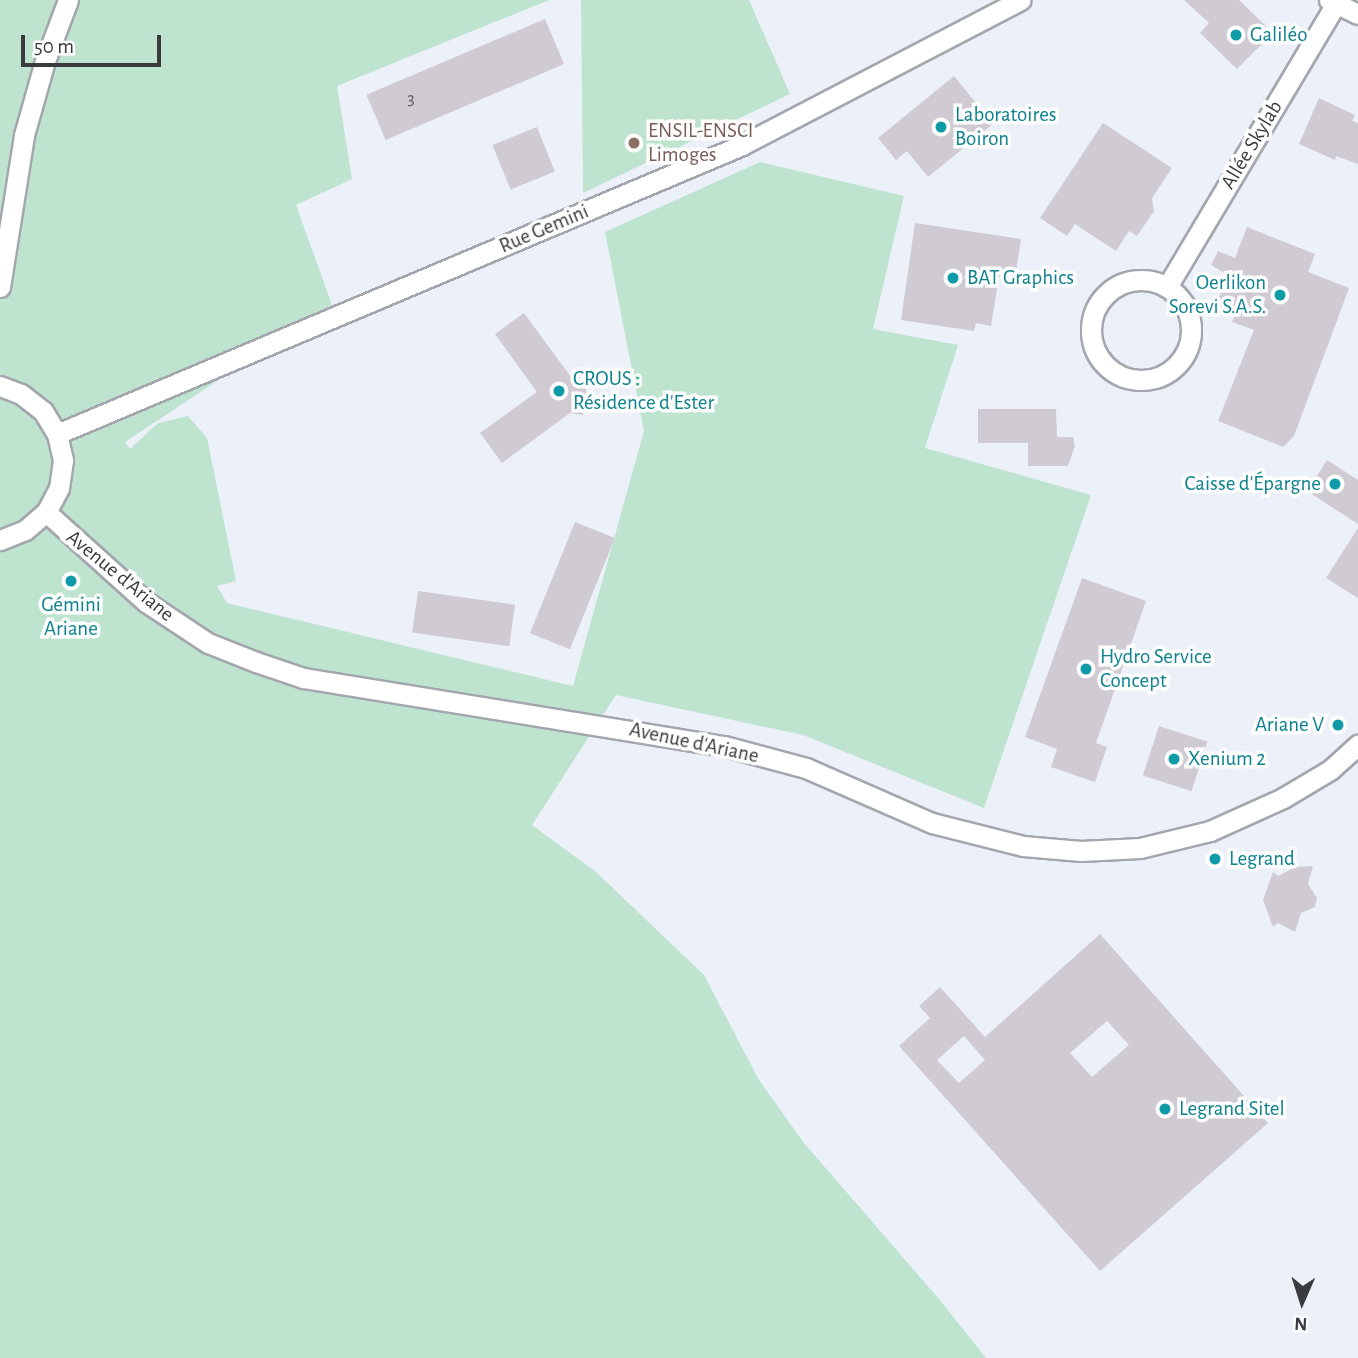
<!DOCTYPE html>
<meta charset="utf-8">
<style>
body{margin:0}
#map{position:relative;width:1358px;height:1358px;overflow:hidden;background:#ecf0f9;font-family:"Alegreya Sans",sans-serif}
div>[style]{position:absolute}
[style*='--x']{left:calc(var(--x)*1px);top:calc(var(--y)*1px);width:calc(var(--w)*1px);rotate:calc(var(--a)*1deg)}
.green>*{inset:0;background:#bee4cf}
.building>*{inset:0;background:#d0cad2;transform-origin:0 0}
.roads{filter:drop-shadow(2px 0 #a3a6ae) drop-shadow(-2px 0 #a3a6ae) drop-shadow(0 2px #a3a6ae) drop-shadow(0 -2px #a3a6ae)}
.minor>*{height:19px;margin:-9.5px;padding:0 9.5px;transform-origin:9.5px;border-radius:9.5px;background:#fff}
.minor>.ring{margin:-9.5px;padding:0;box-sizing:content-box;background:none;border:19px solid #fff;border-radius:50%}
.dots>*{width:19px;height:19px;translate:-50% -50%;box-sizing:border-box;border:4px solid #fefefe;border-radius:50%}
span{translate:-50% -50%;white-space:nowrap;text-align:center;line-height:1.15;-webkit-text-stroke:7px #fefefe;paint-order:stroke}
.number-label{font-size:18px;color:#5f5f63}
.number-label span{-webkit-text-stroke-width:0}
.culture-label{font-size:21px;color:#0d838f}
.left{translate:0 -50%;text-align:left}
.right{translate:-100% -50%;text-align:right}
.education-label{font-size:21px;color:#785e54}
.street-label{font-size:21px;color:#393b3e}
.north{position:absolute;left:1267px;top:1267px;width:70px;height:70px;-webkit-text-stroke:5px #fefefe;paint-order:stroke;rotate:183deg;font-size:19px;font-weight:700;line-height:28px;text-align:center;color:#393b3e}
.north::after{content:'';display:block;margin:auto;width:24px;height:32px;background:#393b3e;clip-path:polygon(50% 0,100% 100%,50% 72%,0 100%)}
.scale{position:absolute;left:21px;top:35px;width:140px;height:32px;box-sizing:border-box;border:4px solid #393b3e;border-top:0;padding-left:9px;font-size:21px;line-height:24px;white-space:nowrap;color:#393b3e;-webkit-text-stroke:5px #fefefe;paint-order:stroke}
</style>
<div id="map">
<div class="green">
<div style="clip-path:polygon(0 0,549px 0,337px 86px,352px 179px,296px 205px,332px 305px,125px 442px,130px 449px,158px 423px,188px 416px,207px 438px,236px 581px,217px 586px,227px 603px,573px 686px,644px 431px,605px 232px,760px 162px,904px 196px,873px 329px,958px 345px,925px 448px,1091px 495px,984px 808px,803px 735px,616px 695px,532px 825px,596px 872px,704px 975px,759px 1080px,804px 1143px,939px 1299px,986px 1358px,0 1358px)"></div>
<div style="clip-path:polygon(581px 0,749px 0,790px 94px,583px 193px)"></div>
</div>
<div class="building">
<div style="clip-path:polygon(1184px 0,1239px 0,1273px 33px,1237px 69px,1200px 33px,1209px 23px)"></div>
<div style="left:545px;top:19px;width:49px;height:194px;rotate:67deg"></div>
<div style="clip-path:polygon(954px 76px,993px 124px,928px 177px,907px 151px,896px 160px,878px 138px)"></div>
<div style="clip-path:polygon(1319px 98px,1355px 115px,1352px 121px,1358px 123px,1358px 164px,1336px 156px,1335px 160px,1299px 144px)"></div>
<div style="clip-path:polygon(1103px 123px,1172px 168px,1152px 198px,1154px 211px,1137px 236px,1129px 231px,1116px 251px,1075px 224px,1067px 236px,1040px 218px)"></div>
<div style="left:537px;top:127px;width:48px;height:48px;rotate:68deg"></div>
<div style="clip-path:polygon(915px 223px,1021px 239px,1015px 279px,999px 277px,991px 326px,976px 323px,974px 331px,901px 320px)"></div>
<div style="clip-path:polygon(1247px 227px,1315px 254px,1308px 272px,1349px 288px,1294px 436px,1283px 447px,1218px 421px,1254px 330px,1232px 322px,1236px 312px,1216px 305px,1228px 275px,1211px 265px,1218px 251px,1235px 258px)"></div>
<div style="clip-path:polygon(524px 313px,574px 381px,587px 382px,583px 415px,570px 413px,502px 463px,480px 433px,537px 392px,495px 334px)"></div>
<div style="clip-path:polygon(978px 409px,1056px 409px,1057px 437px,1073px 437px,1075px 446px,1068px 466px,1028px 466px,1028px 443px,978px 443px)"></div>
<div style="clip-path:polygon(1327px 460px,1358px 480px,1358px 524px,1307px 491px)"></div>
<div style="left:575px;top:522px;width:43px;height:120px;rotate:22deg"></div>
<div style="clip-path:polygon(1358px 528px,1358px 598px,1326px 578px)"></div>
<div style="clip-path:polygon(1082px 578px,1146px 601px,1096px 743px,1107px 747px,1095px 782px,1051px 767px,1057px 749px,1025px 737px)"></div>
<div style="left:418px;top:591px;width:98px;height:42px;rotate:8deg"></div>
<div style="left:1159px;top:726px;width:51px;height:52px;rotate:18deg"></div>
<div style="clip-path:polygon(1313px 866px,1308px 884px,1317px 898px,1315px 907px,1301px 913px,1295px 932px,1278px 923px,1273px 927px,1263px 900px,1273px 872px,1278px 876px,1296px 867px)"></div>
<div style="clip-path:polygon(evenodd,1100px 934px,1268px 1123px,1100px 1271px,899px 1046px,930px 1018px,919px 1006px,940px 987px,985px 1037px,1100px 934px,1107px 1021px,1129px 1045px,1092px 1077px,1070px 1053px,1107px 1021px,1100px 934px,964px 1036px,985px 1060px,959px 1083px,937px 1060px,964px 1036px)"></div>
</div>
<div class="roads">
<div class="minor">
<div style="--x:1329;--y:0;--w:32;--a:26"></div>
<div class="ring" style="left:1091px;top:280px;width:81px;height:81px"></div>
<div style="--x:0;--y:287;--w:154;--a:-81"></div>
<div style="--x:24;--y:135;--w:77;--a:-74.2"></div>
<div style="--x:45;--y:61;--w:65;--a:-69.3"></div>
<div style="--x:1167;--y:287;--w:330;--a:-59.2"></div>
<div style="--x:0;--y:386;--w:22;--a:21"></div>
<div style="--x:21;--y:394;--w:28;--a:38"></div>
<div style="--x:43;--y:411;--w:27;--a:59"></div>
<div style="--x:57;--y:434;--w:27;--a:77"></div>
<div style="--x:63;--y:460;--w:28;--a:98"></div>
<div style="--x:59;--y:488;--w:27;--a:118"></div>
<div style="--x:46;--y:512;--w:28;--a:139"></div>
<div style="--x:25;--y:530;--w:27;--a:158"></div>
<div style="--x:57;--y:434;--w:743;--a:-22.87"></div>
<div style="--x:742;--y:145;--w:314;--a:-27.5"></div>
<div style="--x:46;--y:512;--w:135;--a:42"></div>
<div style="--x:146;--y:602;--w:74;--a:33.5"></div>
<div style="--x:208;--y:643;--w:52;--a:21.6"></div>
<div style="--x:256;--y:662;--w:50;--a:18.8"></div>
<div style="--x:303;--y:678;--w:426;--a:9.2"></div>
<div style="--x:724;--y:746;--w:85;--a:15"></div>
<div style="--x:806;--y:768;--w:137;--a:23.6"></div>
<div style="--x:932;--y:823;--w:94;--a:14.2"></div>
<div style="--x:1023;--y:846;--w:58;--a:4.9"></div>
<div style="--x:1081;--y:851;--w:59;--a:-2.9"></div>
<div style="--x:1140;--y:848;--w:72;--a:-13.7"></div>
<div style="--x:1210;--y:831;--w:80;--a:-24.3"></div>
<div style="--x:1283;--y:798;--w:55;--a:-30.8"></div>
<div style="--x:1330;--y:770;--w:38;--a:-42"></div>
</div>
</div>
<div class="dots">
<div style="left:1236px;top:35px;background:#0f9aa8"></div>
<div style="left:941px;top:127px;background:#0f9aa8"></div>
<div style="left:634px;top:143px;background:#8d6e63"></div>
<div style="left:953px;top:278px;background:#0f9aa8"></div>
<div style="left:1280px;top:295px;background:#0f9aa8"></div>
<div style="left:559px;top:391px;background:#0f9aa8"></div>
<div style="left:1335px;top:484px;background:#0f9aa8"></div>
<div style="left:71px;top:581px;background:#0f9aa8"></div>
<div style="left:1086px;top:669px;background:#0f9aa8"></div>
<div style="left:1338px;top:725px;background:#0f9aa8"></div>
<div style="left:1174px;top:759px;background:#0f9aa8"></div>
<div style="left:1215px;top:859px;background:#0f9aa8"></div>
<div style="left:1165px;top:1109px;background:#0f9aa8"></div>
</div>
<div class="number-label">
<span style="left:411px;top:99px">3</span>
</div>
<div class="culture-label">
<span class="left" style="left:1250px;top:35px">Galiléo</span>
<span class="left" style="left:955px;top:127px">Laboratoires<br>Boiron</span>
<span class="left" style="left:967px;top:278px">BAT Graphics</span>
<span class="right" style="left:1266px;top:295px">Oerlikon<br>Sorevi S.A.S.</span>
<span class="left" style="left:573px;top:391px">CROUS :<br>Résidence d'Ester</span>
<span class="right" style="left:1321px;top:484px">Caisse d'Épargne</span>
<span style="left:71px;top:617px">Gémini<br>Ariane</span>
<span class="left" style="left:1100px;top:669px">Hydro Service<br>Concept</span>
<span class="right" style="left:1324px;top:725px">Ariane V</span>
<span class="left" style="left:1188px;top:759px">Xenium 2</span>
<span class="left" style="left:1229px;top:859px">Legrand</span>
<span class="left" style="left:1179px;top:1109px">Legrand Sitel</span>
</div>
<div class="education-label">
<span class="left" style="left:648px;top:143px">ENSIL-ENSCI<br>Limoges</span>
</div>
<div class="street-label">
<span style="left:1252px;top:145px;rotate:-59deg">Allée Skylab</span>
<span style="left:544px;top:229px;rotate:-23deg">Rue Gemini</span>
<span style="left:120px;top:576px;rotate:39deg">Avenue d'Ariane</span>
<span style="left:694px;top:743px;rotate:12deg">Avenue d'Ariane</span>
</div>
<div class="north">N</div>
<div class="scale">50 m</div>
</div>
